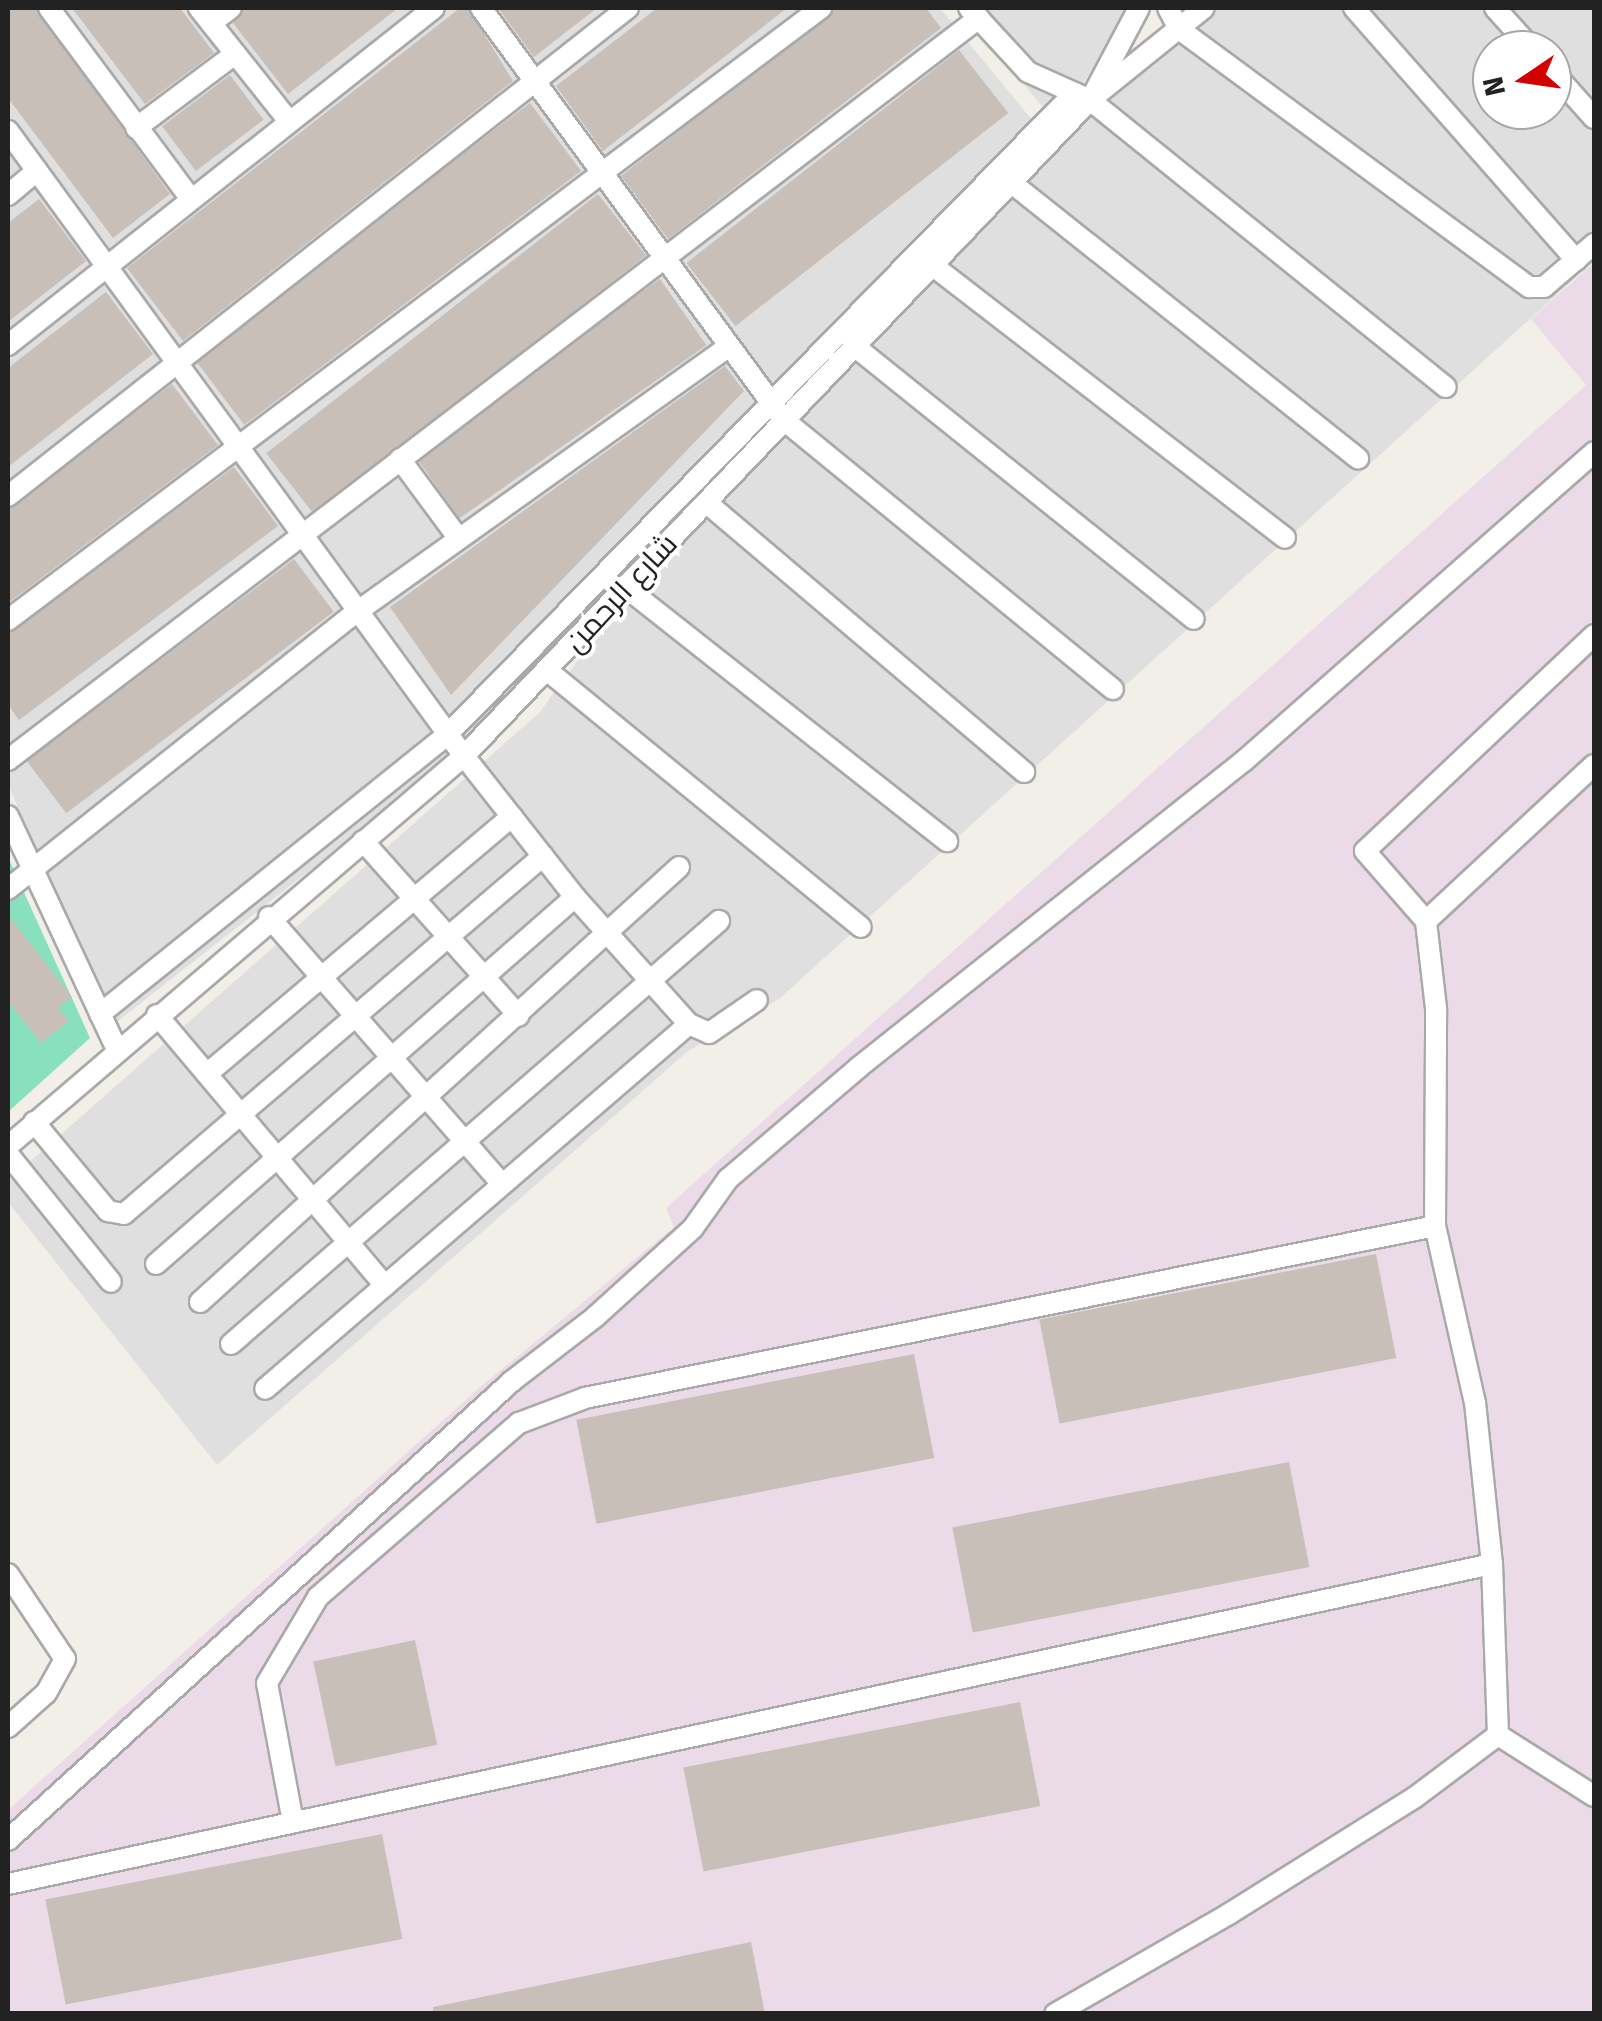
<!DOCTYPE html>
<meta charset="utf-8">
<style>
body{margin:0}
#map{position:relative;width:1602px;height:2021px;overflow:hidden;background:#f2efe9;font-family:"Fira Sans",Cairo,sans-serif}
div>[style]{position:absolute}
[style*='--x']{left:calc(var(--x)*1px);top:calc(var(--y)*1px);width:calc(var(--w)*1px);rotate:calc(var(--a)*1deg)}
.residential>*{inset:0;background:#e0dfdf}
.industrial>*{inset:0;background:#ebdbe8}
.pitch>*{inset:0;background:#88e0be}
.building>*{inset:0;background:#c7bfb8;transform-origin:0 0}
.roads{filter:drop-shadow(2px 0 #a9a9a9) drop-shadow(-2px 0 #a9a9a9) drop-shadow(0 2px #a9a9a9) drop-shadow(0 -2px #a9a9a9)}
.minor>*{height:20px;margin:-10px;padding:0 10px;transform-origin:10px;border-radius:10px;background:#fff}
span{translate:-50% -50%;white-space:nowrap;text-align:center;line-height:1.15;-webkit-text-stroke:8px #fff;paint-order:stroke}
.street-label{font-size:30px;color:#222}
.frame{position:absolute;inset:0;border:10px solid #222;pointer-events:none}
.north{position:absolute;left:1472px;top:30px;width:100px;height:100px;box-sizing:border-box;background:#fff;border:2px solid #a7a7a7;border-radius:50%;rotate:257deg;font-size:28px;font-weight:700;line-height:40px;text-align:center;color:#222}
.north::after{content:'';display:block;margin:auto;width:35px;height:45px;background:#d40000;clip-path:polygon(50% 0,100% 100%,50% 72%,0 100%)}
</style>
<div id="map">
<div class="residential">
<div style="clip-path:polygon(8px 8px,940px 8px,1042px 132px,468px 746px,113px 1025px,8px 784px)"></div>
<div style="clip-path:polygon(959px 8px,1129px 8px,1058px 125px)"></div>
<div style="clip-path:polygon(evenodd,1220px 8px,1594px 8px,1594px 261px,779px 999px,688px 1051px,217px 1465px,8px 1202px,8px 1181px,539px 713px,633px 586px,1064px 139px,1220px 8px,1492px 50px,1552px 50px,1552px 110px,1492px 110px,1492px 50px)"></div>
</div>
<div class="industrial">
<div style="clip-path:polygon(1594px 263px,1594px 2013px,8px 2013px,8px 1810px,478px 1389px,674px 1227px,666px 1208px,1586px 385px,1531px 319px)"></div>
</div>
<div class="pitch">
<div style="clip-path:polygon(8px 857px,90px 1038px,8px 1112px)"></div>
</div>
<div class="building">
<div style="clip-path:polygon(8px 8px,36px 8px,170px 194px,113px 238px,8px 98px)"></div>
<div style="clip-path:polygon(72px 8px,180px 8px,214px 53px,145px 104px)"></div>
<div style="clip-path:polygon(245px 8px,398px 8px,288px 94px,233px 23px)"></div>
<div style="clip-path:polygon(460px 8px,468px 8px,513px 81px,183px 341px,127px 268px)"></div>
<div style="clip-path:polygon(498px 8px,597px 8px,534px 57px)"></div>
<div style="clip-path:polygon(657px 8px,787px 8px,603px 151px,556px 86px)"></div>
<div style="clip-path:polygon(837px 8px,926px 8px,941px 28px,668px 239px,621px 176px)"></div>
<div style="left:959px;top:50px;width:80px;height:346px;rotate:52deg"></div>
<div style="left:230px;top:75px;width:56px;height:85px;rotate:53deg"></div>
<div style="left:530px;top:103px;width:85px;height:422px;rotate:53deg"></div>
<div style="left:598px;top:194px;width:78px;height:421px;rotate:52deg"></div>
<div style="clip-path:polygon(39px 199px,86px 261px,8px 322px,8px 223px)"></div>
<div style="left:660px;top:279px;width:81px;height:302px;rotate:55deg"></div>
<div style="clip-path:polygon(106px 292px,153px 354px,8px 467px,8px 368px)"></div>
<div style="clip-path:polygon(725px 366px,744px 391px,451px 695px,390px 607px)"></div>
<div style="clip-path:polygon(172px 384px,218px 445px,8px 603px,8px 509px)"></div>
<div style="clip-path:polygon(234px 467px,278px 526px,19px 720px,8px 705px,8px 633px)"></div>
<div style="left:294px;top:559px;width:66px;height:335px;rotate:53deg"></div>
<div style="clip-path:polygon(8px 915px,72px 997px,58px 1008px,69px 1021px,41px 1043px,8px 1001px)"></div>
<div style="left:1376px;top:1254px;width:106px;height:343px;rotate:79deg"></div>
<div style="left:914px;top:1354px;width:106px;height:344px;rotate:79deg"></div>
<div style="left:1289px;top:1462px;width:107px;height:343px;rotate:79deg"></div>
<div style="left:415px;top:1640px;width:107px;height:104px;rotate:78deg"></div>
<div style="left:1020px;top:1702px;width:106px;height:343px;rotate:79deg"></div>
<div style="left:382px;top:1834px;width:107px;height:343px;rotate:79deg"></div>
<div style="clip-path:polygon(751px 1942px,765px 2014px,433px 2014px,433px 2007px)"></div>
</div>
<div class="roads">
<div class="minor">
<div style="--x:49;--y:8;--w:238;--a:53.4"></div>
<div style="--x:199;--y:8;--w:143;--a:51.5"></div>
<div style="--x:481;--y:8;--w:511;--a:53.67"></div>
<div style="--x:784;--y:420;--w:425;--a:39.3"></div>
<div style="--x:969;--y:8;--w:87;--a:47.3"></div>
<div style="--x:1028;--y:72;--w:68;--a:24.3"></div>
<div style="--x:1090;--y:100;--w:457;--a:38.9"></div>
<div style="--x:1168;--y:8;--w:24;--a:62"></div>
<div style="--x:1179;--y:29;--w:435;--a:36.4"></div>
<div style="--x:1529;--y:287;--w:15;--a:0"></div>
<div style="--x:1544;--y:287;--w:66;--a:-40.7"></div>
<div style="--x:1354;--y:8;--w:336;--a:48.6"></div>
<div style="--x:1495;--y:8;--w:57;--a:47.9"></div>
<div style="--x:211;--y:23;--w:25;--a:-37"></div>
<div style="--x:1552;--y:71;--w:63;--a:48.2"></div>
<div style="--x:1094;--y:93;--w:96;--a:-62.1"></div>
<div style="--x:136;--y:128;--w:124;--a:-36.8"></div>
<div style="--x:8;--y:131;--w:774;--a:53.89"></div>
<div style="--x:464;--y:756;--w:179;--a:51.8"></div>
<div style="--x:575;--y:897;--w:171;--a:48.1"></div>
<div style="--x:689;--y:1024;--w:559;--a:139.28"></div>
<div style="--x:1013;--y:184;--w:441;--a:38.5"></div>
<div style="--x:8;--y:195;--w:38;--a:-40"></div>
<div style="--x:932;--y:265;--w:446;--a:37.7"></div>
<div style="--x:8;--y:345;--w:543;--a:-38.35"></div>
<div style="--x:853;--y:345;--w:437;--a:38.8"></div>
<div style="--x:400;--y:459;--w:99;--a:53.6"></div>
<div style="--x:8;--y:496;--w:789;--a:-38.21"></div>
<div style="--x:707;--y:503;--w:416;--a:40.3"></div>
<div style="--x:624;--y:586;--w:412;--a:38.3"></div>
<div style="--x:8;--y:620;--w:1018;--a:-36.97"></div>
<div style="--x:548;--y:671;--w:404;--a:39.3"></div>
<div style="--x:8;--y:760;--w:1222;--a:-37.39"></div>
<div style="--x:8;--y:816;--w:256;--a:65"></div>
<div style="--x:363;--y:841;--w:234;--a:48.3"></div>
<div style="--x:8;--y:889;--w:447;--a:-38.5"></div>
<div style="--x:358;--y:611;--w:455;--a:-35.5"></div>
<div style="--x:269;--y:917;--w:352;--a:48.9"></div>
<div style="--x:1426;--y:921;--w:93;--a:-131.1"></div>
<div style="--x:1365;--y:851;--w:315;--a:-43.3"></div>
<div style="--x:100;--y:1014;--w:447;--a:-38.8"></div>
<div style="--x:448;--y:734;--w:896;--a:-45.68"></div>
<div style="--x:157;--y:1015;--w:354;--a:49.9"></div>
<div style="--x:689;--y:1024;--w:22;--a:24"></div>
<div style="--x:709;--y:1033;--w:58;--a:-34.5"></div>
<div style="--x:207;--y:1074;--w:399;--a:-40.2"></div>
<div style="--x:34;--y:1122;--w:116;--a:50.3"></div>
<div style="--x:108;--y:1211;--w:16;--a:11"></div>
<div style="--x:124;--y:1214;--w:551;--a:-40.51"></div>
<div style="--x:8;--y:1146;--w:600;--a:-40.54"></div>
<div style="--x:464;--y:756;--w:907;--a:-46.34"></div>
<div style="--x:1090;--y:100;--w:146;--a:-38.9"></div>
<div style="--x:8;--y:1154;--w:164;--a:51.2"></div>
<div style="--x:156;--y:1264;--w:557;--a:-41.21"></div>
<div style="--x:200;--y:1302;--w:647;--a:-42.24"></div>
<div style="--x:231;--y:1344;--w:646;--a:-40.92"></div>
<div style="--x:8;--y:1574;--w:102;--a:56.2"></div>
<div style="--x:65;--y:1659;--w:39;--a:119"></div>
<div style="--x:46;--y:1693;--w:51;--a:138.2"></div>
<div style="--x:1498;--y:1735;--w:114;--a:32.4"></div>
<div style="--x:293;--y:1822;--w:141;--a:-100.6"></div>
<div style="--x:267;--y:1683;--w:100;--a:-59.3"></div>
<div style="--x:318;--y:1597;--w:266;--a:-40.9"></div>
<div style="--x:519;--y:1423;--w:71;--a:-20.7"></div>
<div style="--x:585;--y:1398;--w:867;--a:-11.44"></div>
<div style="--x:8;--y:1840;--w:682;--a:-42.32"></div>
<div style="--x:512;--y:1381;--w:105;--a:-37.6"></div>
<div style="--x:595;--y:1317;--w:132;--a:-42.2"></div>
<div style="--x:693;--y:1228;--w:60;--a:-54.5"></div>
<div style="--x:728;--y:1179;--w:172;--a:-40.5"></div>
<div style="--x:859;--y:1067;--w:492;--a:-38.5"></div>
<div style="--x:1244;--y:761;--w:467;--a:-41.4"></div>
<div style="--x:8;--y:1884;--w:1518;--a:-12.17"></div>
<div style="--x:1055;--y:2014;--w:201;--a:-29.9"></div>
<div style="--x:1229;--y:1914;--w:218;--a:-32.1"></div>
<div style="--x:1414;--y:1798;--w:105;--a:-36.9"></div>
<div style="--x:1498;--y:1735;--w:171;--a:-92"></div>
<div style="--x:1492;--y:1564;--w:162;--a:-96"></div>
<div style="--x:1475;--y:1403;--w:181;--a:-102.7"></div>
<div style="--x:1435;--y:1226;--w:218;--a:-89.7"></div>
<div style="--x:1436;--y:1008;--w:88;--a:-96.6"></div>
<div style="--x:1426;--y:921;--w:229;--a:-42.9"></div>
</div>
</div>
<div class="street-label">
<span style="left:621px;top:593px;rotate:-47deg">شارع الرحمن</span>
</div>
<div class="frame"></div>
<div class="north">N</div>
</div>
